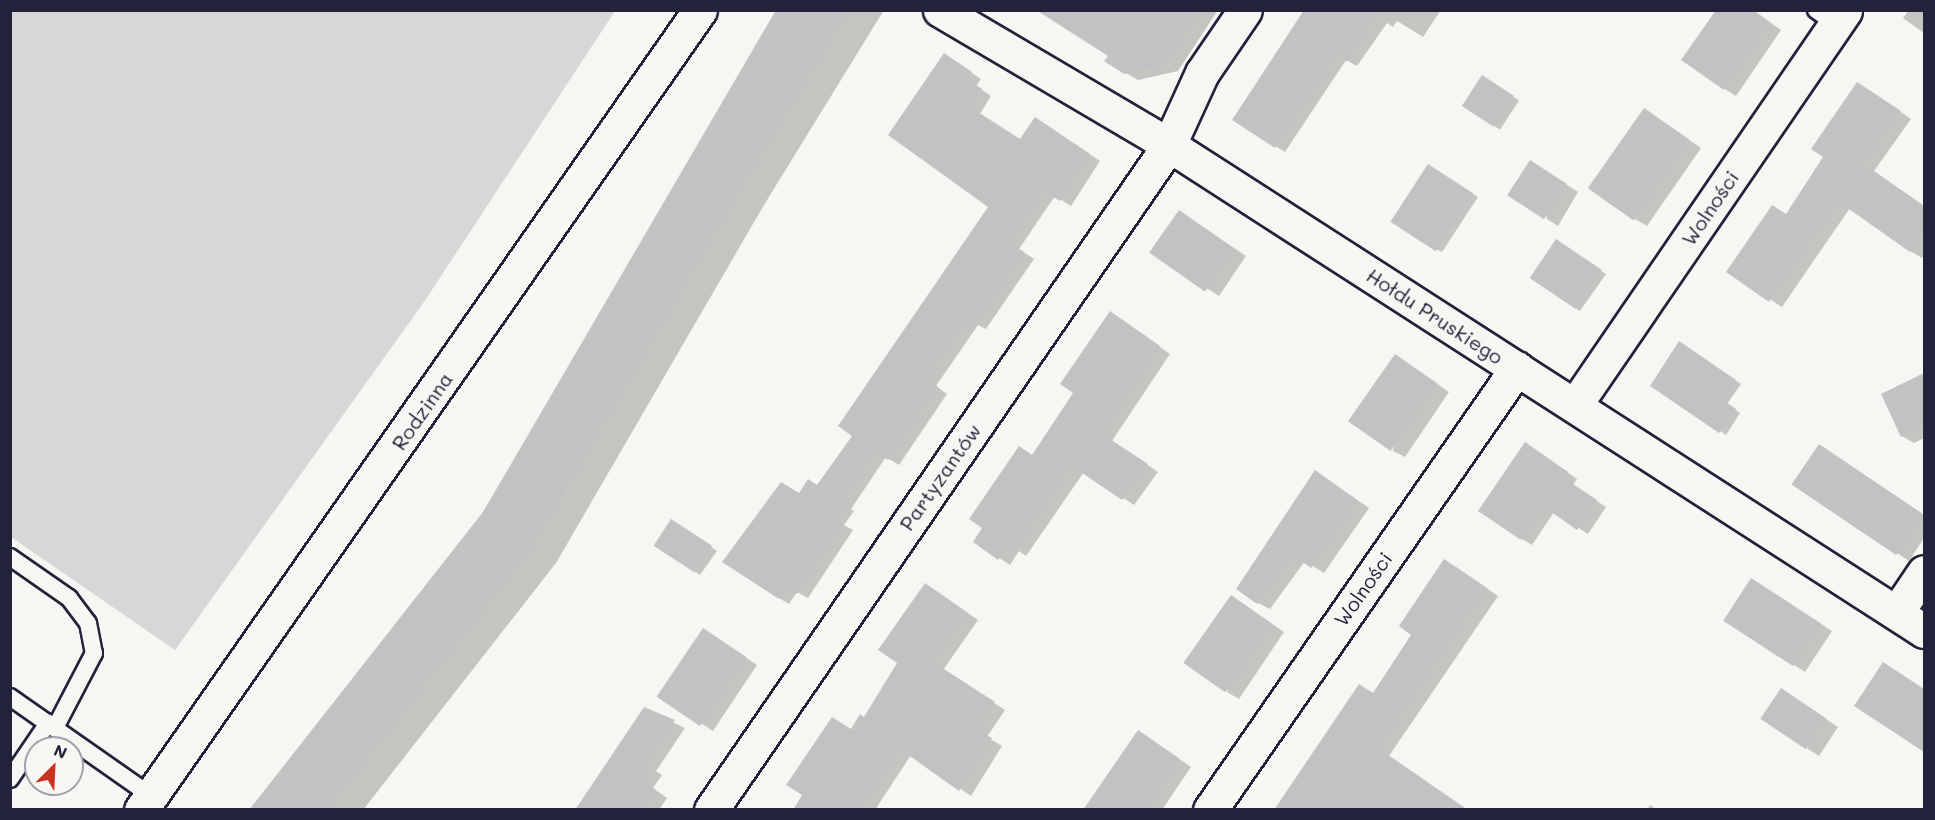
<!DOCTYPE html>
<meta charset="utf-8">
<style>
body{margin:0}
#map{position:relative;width:1935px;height:820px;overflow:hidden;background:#f6f6f2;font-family:Mali,sans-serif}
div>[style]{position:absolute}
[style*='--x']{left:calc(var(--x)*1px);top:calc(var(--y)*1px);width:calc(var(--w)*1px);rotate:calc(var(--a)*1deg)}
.green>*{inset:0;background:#d7d7d7}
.shadow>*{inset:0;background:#0003;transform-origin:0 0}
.building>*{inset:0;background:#c2c2c4;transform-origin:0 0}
.roads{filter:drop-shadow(2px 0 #22223b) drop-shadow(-2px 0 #22223b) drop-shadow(0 2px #22223b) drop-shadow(0 -2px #22223b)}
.lane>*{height:16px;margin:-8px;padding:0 8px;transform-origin:8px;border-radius:8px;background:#f6f6f2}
.street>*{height:33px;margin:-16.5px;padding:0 16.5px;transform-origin:16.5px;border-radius:16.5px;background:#f6f6f2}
span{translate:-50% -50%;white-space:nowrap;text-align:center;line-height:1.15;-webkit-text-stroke:4.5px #f6f6f2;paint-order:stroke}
.street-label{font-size:20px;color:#22223b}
.frame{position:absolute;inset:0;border:12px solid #22223b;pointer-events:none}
.north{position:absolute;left:24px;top:736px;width:60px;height:60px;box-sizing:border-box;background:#f6f6f2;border:2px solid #a1a1a9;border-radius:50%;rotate:24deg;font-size:16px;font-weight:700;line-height:24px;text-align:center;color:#22223b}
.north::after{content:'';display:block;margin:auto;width:21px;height:27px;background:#c8321e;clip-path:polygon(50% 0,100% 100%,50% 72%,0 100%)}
</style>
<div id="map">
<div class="green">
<div style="clip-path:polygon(11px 10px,615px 11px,424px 302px,175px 650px,11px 537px)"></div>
</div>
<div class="shadow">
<div style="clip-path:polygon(778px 10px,884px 10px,764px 205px,556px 563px,363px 810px,251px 810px,484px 512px)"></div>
<div style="clip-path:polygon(1039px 10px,1218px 10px,1178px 71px,1138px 80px,1106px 61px,1110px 56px)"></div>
<div style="clip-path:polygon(1332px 10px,1441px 10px,1423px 37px,1397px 21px,1393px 27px,1387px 23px,1357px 66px,1346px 60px,1285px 152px,1275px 146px)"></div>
<div style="clip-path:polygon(1752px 10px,1781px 30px,1736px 96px,1725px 89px)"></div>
<div style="clip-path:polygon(1909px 10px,1924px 10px,1924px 33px,1903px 18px)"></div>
<div style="clip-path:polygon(954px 61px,981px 79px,976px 86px,991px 96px,980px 114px,1021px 140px,1046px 125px,1100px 161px,1071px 206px,1055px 196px,1019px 249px,1034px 259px,986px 329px,978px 325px,936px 386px,947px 394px,899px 465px,886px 457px,851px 509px,854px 511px,844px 525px,853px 530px,808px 598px,797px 592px,789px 604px,779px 598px,799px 495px,818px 486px,854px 435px,990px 207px)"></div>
<div style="left:1483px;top:77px;width:43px;height:35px;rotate:33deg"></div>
<div style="clip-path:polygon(1869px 90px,1911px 119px,1874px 171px,1924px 206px,1924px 254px,1922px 258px,1910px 251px,1850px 208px,1782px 307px,1728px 272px,1787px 216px)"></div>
<div style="clip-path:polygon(1656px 117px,1701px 148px,1647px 226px,1635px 219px)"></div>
<div style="clip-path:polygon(1429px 166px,1478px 197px,1442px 252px,1436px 249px)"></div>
<div style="clip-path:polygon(1542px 169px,1578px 192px,1558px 226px,1547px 219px)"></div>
<div style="clip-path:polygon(1191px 219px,1246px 256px,1219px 296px,1152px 253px)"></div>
<div style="clip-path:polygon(1562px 244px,1606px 274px,1580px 311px,1575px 308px)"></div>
<div style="clip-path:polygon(1111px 313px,1170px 354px,1112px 441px,1158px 472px,1134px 505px,1084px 472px,1026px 556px,1019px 551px,1010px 565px,975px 542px,1075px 392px)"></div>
<div style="clip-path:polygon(1685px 346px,1741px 384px,1727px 404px,1740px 413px,1726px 435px,1652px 385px)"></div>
<div style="clip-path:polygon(1407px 363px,1449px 392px,1405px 457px,1393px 451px)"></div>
<div style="clip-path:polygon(1924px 375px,1924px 438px,1914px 443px,1902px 436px,1883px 395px)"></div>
<div style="clip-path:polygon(1526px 444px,1577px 479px,1573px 485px,1606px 507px,1588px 534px,1554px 512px,1532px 545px,1522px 539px)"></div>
<div style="clip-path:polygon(1831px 453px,1924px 515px,1924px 538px,1909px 561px,1793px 484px)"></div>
<div style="clip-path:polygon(1327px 479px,1369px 508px,1324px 573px,1305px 561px,1270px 609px,1258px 603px)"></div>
<div style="clip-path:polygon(677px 524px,717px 551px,700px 575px,655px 545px)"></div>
<div style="clip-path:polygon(1456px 567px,1498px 596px,1389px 756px,1467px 810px,1364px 810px,1374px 694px)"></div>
<div style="clip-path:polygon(1763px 587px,1832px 631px,1805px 672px,1726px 621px)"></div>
<div style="clip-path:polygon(936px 591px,978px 620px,943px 670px,1005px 710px,987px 737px,1002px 746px,971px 796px,911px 755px,875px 810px,794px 810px,864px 718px,899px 663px)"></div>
<div style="clip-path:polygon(1243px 604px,1284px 632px,1239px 699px,1227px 692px)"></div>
<div style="clip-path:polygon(715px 637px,757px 665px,713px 731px,659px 696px)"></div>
<div style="clip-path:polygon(1895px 670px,1924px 690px,1924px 750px,1856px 705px)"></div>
<div style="clip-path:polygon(1793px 697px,1838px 727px,1819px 756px,1808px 749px)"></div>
<div style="clip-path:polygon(645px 709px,685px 728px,656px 771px,662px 775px,653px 788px,667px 798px,659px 810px,576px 810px)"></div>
<div style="clip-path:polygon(1150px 739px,1191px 767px,1162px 810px,1086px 810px)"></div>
<div style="clip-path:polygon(1650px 805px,1657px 810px,1647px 810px)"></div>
</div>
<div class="building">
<div style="clip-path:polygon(776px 10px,849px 10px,739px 191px,531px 549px,326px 810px,249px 810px,483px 512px)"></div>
<div style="clip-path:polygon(1036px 10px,1200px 10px,1166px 64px,1124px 74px,1104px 61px,1108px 56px)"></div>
<div style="clip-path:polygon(1304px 10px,1382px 10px,1346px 62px,1336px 55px,1275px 148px,1232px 120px)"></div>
<div style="clip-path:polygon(1716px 10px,1753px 10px,1770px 22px,1724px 90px,1681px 60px)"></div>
<div style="clip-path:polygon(944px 53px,972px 72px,967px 79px,982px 89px,970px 107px,1020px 139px,1035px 117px,1090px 154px,1060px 201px,1044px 191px,1010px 242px,1024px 252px,975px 325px,967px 320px,927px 379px,938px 387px,888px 460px,876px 452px,841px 502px,845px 504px,835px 518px,844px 523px,797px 594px,787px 587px,779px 599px,722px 562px,781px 482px,799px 493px,808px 479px,817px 485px,852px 436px,838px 426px,988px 207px,888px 135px)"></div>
<div style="left:1482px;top:75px;width:38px;height:37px;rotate:33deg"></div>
<div style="clip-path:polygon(1857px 82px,1901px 111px,1863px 164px,1924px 206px,1924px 231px,1910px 252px,1839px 202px,1769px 302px,1726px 272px,1772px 205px,1786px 214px,1823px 157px,1811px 149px)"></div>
<div style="left:1644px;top:108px;width:56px;height:98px;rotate:35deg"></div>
<div style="left:1530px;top:160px;width:44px;height:42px;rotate:33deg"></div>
<div style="left:1428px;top:164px;width:54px;height:69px;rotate:33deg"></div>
<div style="left:1179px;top:210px;width:68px;height:52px;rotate:35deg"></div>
<div style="left:1556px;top:239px;width:55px;height:47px;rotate:34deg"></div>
<div style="clip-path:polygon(1110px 311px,1160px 346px,1102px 434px,1148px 464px,1122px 500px,1072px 466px,1015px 551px,1008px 545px,998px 560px,973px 542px,982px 528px,969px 519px,1019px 446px,1032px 455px,1073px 393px,1060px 384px)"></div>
<div style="clip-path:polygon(1679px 341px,1736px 380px,1723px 400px,1736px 409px,1719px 433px,1650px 386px)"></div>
<div style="left:1395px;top:354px;width:52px;height:82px;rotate:35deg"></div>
<div style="clip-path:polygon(1924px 373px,1924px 426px,1901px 437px,1881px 394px)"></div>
<div style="clip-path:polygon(1525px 442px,1568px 472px,1564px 478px,1597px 500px,1577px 530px,1544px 507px,1521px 540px,1478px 511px)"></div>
<div style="left:1819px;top:444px;width:126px;height:49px;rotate:34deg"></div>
<div style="clip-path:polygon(1315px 470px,1358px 501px,1311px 568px,1293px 555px,1257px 604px,1236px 589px)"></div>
<div style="left:671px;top:519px;width:49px;height:32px;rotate:33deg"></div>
<div style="clip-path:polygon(1444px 559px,1487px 588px,1378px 748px,1468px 810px,1274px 810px,1359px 684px,1373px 693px,1411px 635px,1399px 626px)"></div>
<div style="left:1751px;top:578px;width:83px;height:51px;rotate:33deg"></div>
<div style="clip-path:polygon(925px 583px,968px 613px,933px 662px,995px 702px,977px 730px,992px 738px,959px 791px,900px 749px,861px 810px,793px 810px,802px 795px,786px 785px,832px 717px,851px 729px,860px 714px,864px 717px,897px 663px,878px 650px)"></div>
<div style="left:1231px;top:595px;width:51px;height:83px;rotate:35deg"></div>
<div style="left:703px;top:628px;width:52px;height:83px;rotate:34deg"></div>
<div style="clip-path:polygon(1883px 662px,1924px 689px,1924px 752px,1854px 706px)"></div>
<div style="left:1781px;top:688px;width:55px;height:37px;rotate:34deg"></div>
<div style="clip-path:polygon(644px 707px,675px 720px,645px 763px,651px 767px,642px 781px,656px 790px,643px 810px,575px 810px)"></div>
<div style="clip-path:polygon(1138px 730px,1180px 759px,1146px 810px,1083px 810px)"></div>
</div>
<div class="roads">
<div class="lane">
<div style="--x:1816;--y:10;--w:24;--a:35"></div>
<div style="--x:10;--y:557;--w:72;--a:34.8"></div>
<div style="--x:69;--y:598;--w:31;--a:53"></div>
<div style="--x:88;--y:623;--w:31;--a:79"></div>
<div style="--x:94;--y:653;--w:85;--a:117.5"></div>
<div style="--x:10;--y:697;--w:171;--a:35"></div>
<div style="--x:10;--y:779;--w:68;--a:-55.8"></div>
</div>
<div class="street">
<div style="--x:940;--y:10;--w:266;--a:30.5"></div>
<div style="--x:1169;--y:145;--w:898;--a:32.77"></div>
<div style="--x:1575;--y:405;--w:478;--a:-55.6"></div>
<div style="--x:1897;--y:612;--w:48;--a:-56"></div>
<div style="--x:141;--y:810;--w:976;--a:-55.06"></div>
<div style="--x:711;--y:810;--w:807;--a:-55.44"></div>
<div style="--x:1169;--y:145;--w:79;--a:-65.4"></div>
<div style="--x:1202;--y:73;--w:76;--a:-55.7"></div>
<div style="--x:1210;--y:810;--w:538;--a:-55.22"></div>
</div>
</div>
<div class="street-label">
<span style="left:1710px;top:208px;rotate:-56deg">Wolności</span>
<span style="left:1435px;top:316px;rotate:33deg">Hołdu Pruskiego</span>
<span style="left:422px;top:411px;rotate:-55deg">Rodzinna</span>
<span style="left:940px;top:477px;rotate:-55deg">Partyzantów</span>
<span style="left:1363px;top:589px;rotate:-55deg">Wolności</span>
</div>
<div class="frame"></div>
<div class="north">N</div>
</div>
